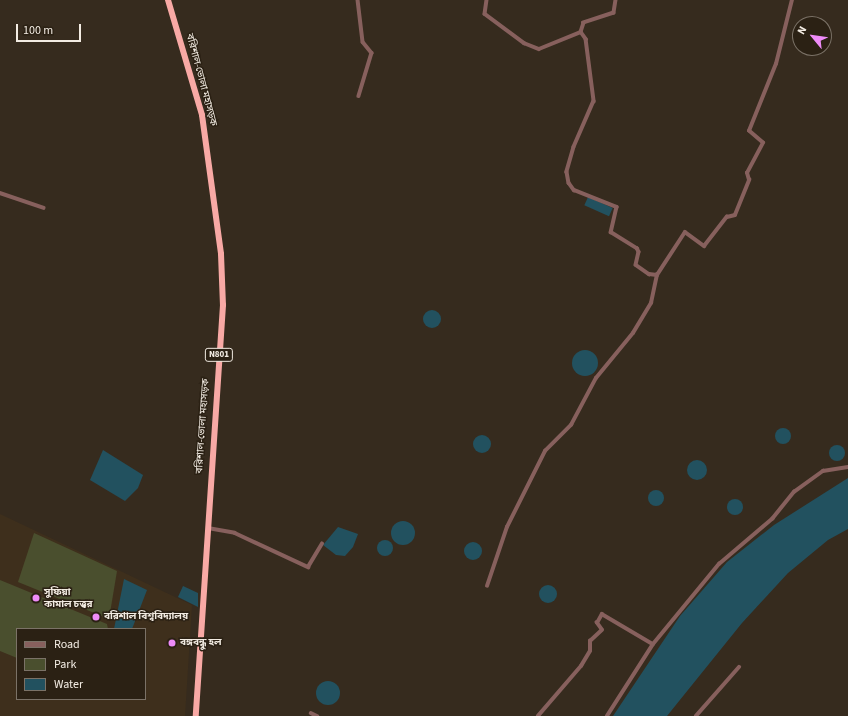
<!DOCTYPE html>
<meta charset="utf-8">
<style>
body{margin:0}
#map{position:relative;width:848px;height:716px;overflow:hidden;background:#362b1e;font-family:"Source Sans 3","Noto Sans Bengali",sans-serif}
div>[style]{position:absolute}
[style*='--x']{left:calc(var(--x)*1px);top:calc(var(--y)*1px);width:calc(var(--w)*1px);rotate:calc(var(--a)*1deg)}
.built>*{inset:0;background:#3e2f1c}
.green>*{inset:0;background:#4a4f2e}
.water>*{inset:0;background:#22515f;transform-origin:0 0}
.round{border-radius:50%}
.street>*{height:3.5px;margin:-1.75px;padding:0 1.75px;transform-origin:1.75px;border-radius:1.75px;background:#87605d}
.highway>*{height:6px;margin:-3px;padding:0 3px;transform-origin:3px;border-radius:3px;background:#f8a9a5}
.dots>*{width:11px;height:11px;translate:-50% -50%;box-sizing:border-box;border:2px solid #2b2114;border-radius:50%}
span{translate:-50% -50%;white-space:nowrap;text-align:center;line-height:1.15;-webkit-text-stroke:3px #2b2114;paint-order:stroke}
.shield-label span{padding:1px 3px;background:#2b2114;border:1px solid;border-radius:3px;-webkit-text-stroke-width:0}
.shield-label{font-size:9px;color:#f3ece3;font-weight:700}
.street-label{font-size:10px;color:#f3ece3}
.poi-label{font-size:10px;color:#f3ece3;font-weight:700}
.left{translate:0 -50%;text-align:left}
.legend{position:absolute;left:16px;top:628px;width:130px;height:72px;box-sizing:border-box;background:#2b2114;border:1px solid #7b7267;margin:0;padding:5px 7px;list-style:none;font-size:12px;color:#f3ece3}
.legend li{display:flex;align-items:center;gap:8px;height:20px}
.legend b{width:20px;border:1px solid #7b7267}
.north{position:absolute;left:792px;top:16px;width:40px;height:40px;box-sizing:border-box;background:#2b2114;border:1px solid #7b7267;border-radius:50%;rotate:299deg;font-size:11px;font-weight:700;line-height:16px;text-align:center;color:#f3ece3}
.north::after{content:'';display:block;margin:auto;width:14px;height:18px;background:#ee8bf8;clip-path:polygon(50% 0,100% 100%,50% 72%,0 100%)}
.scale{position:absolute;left:16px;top:24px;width:65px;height:18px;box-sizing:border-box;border:2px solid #f3ece3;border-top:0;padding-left:5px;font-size:12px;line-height:14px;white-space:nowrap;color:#f3ece3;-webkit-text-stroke:3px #2b2114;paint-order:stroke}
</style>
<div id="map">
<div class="built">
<div style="clip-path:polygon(evenodd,0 514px,192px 605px,185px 716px,0 716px,0 514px,17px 629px,145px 629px,145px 699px,17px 699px,17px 629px)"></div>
</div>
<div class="green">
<div style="clip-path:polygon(34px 533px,117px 571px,109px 619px,18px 582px)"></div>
<div style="clip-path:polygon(0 580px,107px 624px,108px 629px,17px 629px,17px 658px,0 651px)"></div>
</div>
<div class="water">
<div style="left:588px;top:197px;width:27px;height:9px;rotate:24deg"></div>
<div class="round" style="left:423px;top:310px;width:18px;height:18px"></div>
<div class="round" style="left:572px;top:350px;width:26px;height:26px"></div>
<div class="round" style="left:775px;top:428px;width:16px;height:16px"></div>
<div class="round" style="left:473px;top:435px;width:18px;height:18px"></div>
<div class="round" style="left:829px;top:445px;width:16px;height:16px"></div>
<div style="clip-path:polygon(103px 450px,143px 475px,138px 488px,125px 501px,90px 480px)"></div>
<div class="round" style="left:687px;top:460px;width:20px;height:20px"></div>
<div style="clip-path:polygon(848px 478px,848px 529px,828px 540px,788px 573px,742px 623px,667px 716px,613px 716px,680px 616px,727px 562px,774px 525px)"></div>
<div class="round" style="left:648px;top:490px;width:16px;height:16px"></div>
<div class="round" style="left:727px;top:499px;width:16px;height:16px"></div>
<div class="round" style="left:391px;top:521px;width:24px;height:24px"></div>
<div style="clip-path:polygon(338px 527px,358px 534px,353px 547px,345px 556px,336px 555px,323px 545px)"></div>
<div class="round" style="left:377px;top:540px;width:16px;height:16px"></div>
<div class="round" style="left:464px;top:542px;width:18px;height:18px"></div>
<div style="clip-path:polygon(124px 579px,147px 590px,132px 629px,114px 629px)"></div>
<div class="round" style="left:539px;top:585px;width:18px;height:18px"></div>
<div style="clip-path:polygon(183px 586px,198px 593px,198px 607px,178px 597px)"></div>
<div class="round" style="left:316px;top:681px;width:24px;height:24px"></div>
</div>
<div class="street">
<div style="--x:358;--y:0;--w:42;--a:83.2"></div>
<div style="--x:363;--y:42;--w:14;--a:51"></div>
<div style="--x:372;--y:53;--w:45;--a:106.8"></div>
<div style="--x:487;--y:0;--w:14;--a:98"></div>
<div style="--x:485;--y:14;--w:49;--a:36.6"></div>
<div style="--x:524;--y:43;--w:16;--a:22"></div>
<div style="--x:539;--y:49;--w:45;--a:-22"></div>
<div style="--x:616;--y:0;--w:13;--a:99"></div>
<div style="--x:614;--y:13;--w:32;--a:162"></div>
<div style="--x:584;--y:23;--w:9;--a:108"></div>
<div style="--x:581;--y:32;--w:9;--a:54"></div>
<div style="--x:586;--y:39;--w:63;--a:82.6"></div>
<div style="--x:594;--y:101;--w:50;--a:113.5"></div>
<div style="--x:574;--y:147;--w:26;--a:106"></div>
<div style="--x:567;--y:172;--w:11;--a:80"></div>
<div style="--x:569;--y:183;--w:9;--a:54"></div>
<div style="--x:574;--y:190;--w:46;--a:21.6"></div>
<div style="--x:617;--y:207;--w:26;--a:103"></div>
<div style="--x:611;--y:232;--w:31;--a:32"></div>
<div style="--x:637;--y:248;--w:4;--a:63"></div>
<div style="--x:639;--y:252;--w:13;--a:103"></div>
<div style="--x:636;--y:265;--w:16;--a:35"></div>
<div style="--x:649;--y:274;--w:8;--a:7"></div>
<div style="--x:657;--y:275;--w:51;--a:-56.9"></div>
<div style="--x:685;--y:232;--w:24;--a:36"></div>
<div style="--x:704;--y:246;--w:37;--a:-52"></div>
<div style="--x:727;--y:217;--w:8;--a:-14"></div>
<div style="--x:735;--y:215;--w:38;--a:-68"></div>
<div style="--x:749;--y:180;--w:7;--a:-106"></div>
<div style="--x:747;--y:173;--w:34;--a:-62"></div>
<div style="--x:763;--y:143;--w:18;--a:-139"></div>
<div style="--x:749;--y:131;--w:72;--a:-68.1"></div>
<div style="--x:776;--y:64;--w:66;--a:-76"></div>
<div style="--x:0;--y:193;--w:46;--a:18.8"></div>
<div style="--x:208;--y:528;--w:27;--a:10"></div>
<div style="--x:235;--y:533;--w:81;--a:25"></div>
<div style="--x:308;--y:567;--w:27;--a:-59"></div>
<div style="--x:487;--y:586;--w:62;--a:-71.3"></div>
<div style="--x:507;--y:527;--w:85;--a:-63.4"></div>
<div style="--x:545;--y:451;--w:37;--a:-45"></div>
<div style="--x:571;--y:425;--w:53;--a:-62"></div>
<div style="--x:596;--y:378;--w:58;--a:-50.6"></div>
<div style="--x:633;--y:333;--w:35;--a:-59"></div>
<div style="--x:651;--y:303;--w:29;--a:-78"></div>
<div style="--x:311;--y:713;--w:7;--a:27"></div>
<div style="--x:538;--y:716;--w:66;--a:-49.3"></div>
<div style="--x:581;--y:666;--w:17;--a:-59"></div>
<div style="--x:590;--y:651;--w:10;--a:-90"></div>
<div style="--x:590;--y:641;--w:16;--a:-43"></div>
<div style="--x:602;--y:630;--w:9;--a:-126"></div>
<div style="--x:597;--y:623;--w:10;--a:-61"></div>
<div style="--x:602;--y:614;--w:59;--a:30.5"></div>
<div style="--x:607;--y:716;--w:85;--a:-57.4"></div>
<div style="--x:653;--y:644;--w:104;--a:-50.5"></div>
<div style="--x:719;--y:564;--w:70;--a:-40.3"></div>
<div style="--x:772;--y:519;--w:35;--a:-51"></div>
<div style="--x:794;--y:492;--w:36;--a:-36"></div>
<div style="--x:823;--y:471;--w:25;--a:-9"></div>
<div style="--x:696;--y:716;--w:65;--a:-48.7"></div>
</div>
<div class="highway">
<div style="--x:168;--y:0;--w:120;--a:73.5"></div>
<div style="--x:202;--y:115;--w:140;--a:82.2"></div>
<div style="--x:221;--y:254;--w:51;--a:87.8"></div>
<div style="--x:223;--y:305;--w:412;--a:93.8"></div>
</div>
<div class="dots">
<div style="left:36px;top:598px;background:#ee8bf8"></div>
<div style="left:96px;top:617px;background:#ee8bf8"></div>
<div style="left:172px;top:643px;background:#ee8bf8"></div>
</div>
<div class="shield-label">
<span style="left:219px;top:355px">N801</span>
</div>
<div class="street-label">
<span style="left:201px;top:80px;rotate:75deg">বরিশাল-ভোলা মহাসড়ক</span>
<span style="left:203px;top:426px;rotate:-86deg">বরিশাল-ভোলা মহাসড়ক</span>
</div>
<div class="poi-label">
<span class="left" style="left:44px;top:598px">সুফিয়া<br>কামাল চত্ত্বর</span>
<span class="left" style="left:104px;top:617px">বরিশাল বিশ্ববিদ্যালয়</span>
<span class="left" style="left:180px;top:643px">বঙ্গবন্ধু হল</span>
</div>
<ul class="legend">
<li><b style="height:5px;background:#87605d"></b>Road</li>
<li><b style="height:11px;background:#4a4f2e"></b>Park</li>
<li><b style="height:11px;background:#22515f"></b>Water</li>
</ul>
<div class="north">N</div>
<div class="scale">100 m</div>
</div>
